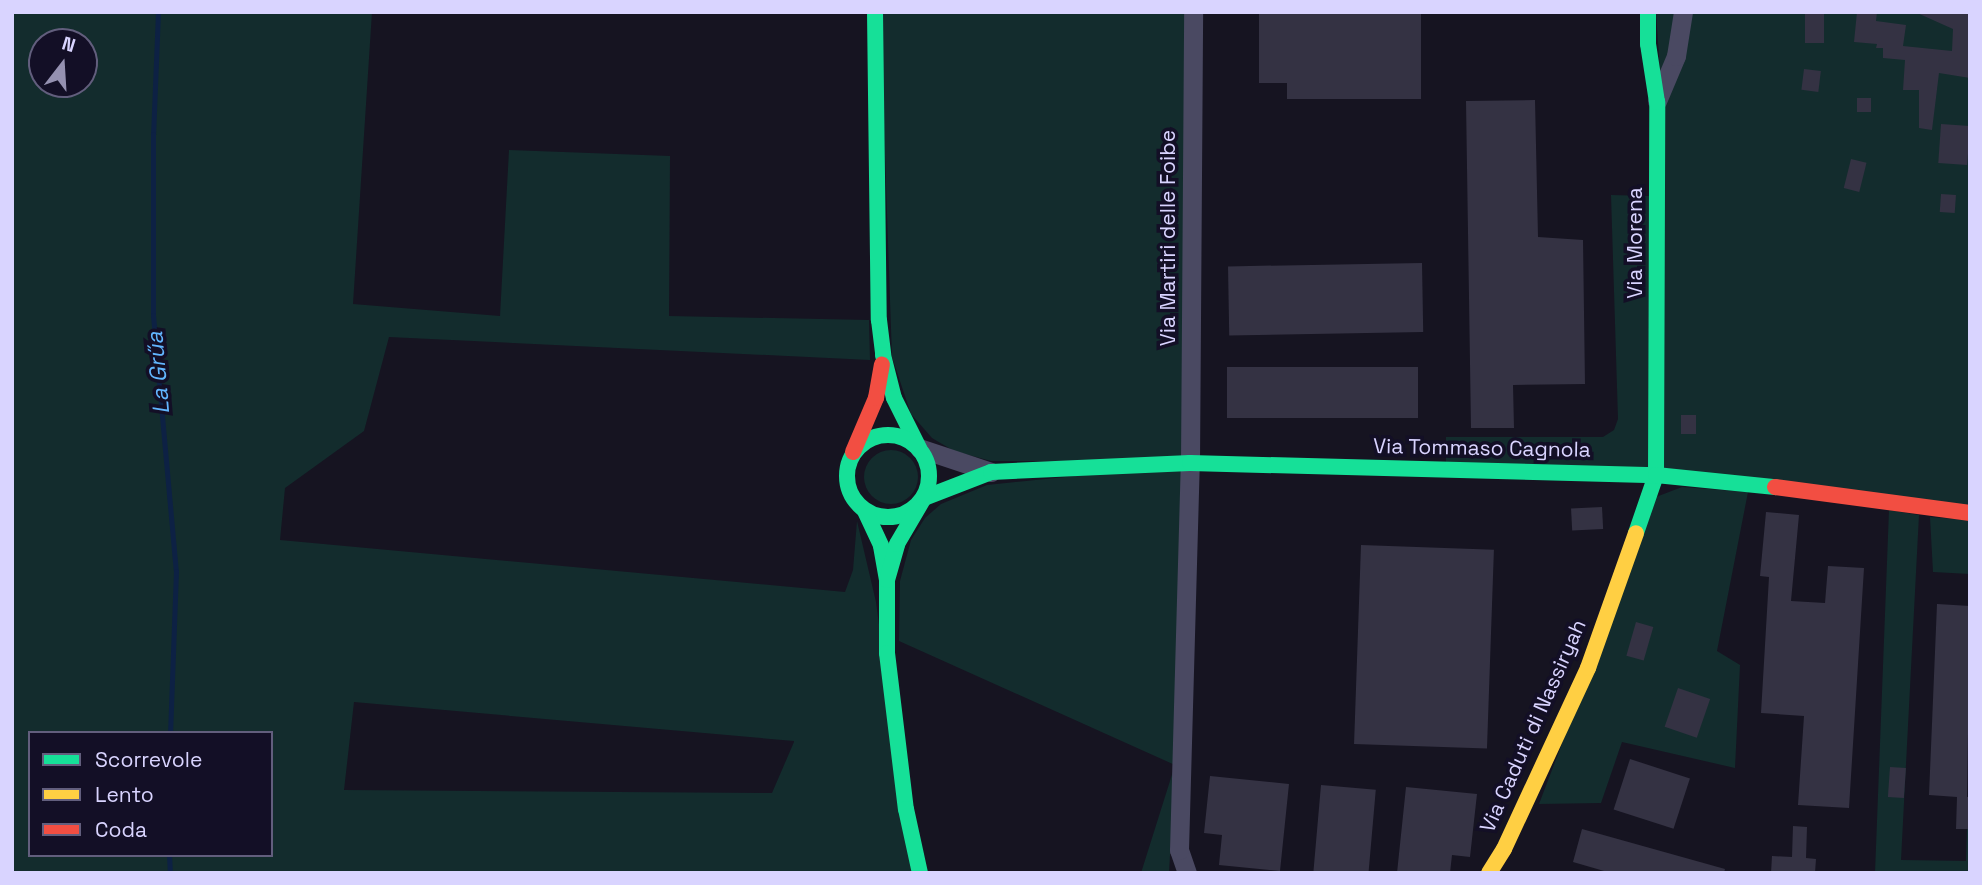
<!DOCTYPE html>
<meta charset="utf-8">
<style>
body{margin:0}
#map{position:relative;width:1982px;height:885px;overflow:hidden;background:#161421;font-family:"Space Grotesk",sans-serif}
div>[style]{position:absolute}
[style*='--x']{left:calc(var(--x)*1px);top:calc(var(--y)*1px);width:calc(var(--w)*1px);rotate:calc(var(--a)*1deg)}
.green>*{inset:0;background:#132c2d}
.round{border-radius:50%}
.stream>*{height:5px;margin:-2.5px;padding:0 2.5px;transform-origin:2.5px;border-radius:2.5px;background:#0d2144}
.building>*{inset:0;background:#343243;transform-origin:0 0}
.street>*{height:19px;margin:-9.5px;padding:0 9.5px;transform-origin:9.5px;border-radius:9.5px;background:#4a4962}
.fast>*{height:16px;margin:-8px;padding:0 8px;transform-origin:8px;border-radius:8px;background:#16e098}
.fast>.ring{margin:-8px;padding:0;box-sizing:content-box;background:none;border:16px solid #16e098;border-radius:50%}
.slow>*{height:16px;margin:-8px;padding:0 8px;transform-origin:8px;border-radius:8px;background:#ffcf43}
.jam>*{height:16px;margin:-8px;padding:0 8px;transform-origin:8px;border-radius:8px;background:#f24e42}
span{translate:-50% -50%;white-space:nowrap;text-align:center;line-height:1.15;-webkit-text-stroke:7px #130f26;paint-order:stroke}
.street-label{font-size:21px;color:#d9d4ff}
.water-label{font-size:23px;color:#62b6ff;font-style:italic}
.frame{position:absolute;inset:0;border:14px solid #d9d4ff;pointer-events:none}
.legend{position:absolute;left:28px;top:731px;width:245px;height:126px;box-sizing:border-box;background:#130f26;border:2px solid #625e7d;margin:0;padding:9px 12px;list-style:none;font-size:21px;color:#d9d4ff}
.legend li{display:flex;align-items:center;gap:14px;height:35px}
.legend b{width:35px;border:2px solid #625e7d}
.north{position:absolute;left:28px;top:28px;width:70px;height:70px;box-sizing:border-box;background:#130f26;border:2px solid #625e7d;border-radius:50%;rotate:17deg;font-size:19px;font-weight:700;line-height:28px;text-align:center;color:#d9d4ff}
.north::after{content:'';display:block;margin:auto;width:24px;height:32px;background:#9591b1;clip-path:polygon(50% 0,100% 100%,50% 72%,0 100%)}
</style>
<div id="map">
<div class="green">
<div style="clip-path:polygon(evenodd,12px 12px,372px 12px,353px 304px,500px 316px,509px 150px,670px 156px,669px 316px,869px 320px,870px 360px,389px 337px,364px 431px,285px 488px,280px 540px,845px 592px,853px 570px,857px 521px,876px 602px,912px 873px,12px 873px,12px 12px,42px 42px,84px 42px,84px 84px,42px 84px,42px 42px,12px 12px,354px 702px,794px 741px,794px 742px,772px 793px,344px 790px,354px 702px,12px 12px,30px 733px,271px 733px,271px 855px,30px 855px,30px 733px)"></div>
<div style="clip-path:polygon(880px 12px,1191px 12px,1184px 461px,991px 461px,954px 451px,932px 438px,911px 414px,892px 357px)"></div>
<div style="clip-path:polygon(1656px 12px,1679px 12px,1661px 86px)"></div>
<div style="clip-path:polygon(1691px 12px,1970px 13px,1970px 508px,1662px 469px,1662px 100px)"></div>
<div style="clip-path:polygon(1611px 195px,1649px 196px,1648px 468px,1446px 466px,1446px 437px,1603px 437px,1614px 430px,1618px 419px)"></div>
<div class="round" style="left:864px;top:450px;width:54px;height:54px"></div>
<div style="clip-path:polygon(1184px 465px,1175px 765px,1169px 873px,1141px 873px,1175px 765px,899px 641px,900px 581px,911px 540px,925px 518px,941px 504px,987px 485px)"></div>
<div style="clip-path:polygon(1682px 487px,1748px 492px,1717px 651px,1740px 665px,1735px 768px,1622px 742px,1601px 803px,1539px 804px,1656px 497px)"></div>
<div style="clip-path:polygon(1889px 510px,1919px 515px,1901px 860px,1966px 861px,1970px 726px,1970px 873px,1875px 873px)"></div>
<div style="clip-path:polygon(1930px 517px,1970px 520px,1970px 574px,1933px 572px)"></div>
</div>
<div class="stream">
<div style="--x:158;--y:12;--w:122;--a:92.3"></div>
<div style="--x:153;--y:134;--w:181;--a:90"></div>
<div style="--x:153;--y:315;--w:257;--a:84.9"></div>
<div style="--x:176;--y:571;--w:162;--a:92.1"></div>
<div style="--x:169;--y:855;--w:18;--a:87"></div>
</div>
<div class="building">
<div style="clip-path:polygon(1259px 12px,1421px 12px,1421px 99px,1287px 99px,1287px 83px,1259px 83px)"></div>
<div style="left:1805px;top:12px;width:19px;height:31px"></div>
<div style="clip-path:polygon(1857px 12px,1877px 12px,1876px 21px,1906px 25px,1903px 46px,1952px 51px,1953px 29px,1915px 12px,1970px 12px,1970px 78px,1939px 73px,1932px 130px,1919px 128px,1919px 90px,1903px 90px,1905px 60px,1883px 58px,1883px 48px,1876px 48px,1877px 44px,1854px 42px)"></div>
<div style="left:1804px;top:69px;width:17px;height:21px;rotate:7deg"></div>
<div style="left:1857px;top:98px;width:14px;height:14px"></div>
<div style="clip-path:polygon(1535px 100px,1538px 237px,1583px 240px,1585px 384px,1513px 385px,1514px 428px,1471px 428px,1466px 101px)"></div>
<div style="left:1941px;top:124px;width:29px;height:39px;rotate:4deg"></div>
<div style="left:1851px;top:159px;width:16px;height:30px;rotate:14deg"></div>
<div style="left:1941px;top:194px;width:15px;height:18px;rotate:4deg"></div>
<div style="left:1422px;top:263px;width:69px;height:194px;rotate:89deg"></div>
<div style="left:1418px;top:367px;width:51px;height:191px;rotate:90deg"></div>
<div style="left:1681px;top:415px;width:15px;height:19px"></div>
<div style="left:1602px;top:507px;width:22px;height:31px;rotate:87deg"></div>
<div style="clip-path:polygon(1766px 512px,1799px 515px,1791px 601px,1825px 603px,1828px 566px,1864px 568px,1849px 808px,1798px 805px,1804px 716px,1761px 713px,1769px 577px,1760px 576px)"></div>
<div style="left:1361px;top:545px;width:133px;height:199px;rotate:2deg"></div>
<div style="clip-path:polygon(1937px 604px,1970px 606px,1967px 797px,1970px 797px,1970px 829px,1956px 829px,1957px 797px,1929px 795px)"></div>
<div style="left:1636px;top:622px;width:18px;height:35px;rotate:16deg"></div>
<div style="left:1678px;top:688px;width:34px;height:41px;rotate:19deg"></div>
<div style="left:1630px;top:759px;width:63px;height:53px;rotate:18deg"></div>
<div style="left:1890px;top:767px;width:16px;height:30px;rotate:4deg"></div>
<div style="clip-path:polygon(1210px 776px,1289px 784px,1280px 871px,1219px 865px,1222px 835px,1204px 833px)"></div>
<div style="left:1321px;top:785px;width:55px;height:87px;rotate:5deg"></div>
<div style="clip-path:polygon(1406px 787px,1477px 794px,1470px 857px,1452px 855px,1450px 873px,1397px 873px)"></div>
<div style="clip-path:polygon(1793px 826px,1807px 827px,1806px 858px,1816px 859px,1815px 873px,1771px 873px,1772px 856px,1792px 857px)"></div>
<div style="clip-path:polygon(1582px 829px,1725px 869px,1724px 873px,1611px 873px,1573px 862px)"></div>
</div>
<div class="street">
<div style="--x:1657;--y:101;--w:49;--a:-67.1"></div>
<div style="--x:1676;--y:56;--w:45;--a:-81"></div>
<div style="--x:919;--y:448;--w:76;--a:18.4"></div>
<div style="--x:1187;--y:873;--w:24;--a:-109"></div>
<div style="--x:1179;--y:850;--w:387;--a:-88.4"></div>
<div style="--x:1190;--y:463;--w:451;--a:-89.6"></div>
</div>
<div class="fast">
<div style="--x:875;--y:12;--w:308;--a:89.3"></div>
<div style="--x:879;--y:320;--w:35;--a:83"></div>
<div style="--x:883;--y:355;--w:44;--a:75.7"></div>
<div style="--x:894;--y:398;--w:56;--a:63.4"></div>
<div class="ring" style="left:847px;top:435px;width:66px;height:66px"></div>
<div style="--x:865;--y:511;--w:38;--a:65"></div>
<div style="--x:881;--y:546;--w:35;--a:80"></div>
<div style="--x:887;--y:580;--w:73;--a:90"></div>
<div style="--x:887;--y:653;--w:157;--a:83.1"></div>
<div style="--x:906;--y:809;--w:66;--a:77.7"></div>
<div style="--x:1636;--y:533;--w:61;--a:-71"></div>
<div style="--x:1656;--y:475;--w:373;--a:-89.8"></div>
<div style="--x:1657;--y:102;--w:59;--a:-98.8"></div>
<div style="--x:1648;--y:44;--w:32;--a:-90"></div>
<div style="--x:887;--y:580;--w:37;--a:-74"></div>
<div style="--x:897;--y:544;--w:53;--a:-59.6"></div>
<div style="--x:924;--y:498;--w:72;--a:-21.2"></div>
<div style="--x:991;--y:472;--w:199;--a:-2.6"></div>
<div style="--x:1190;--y:463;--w:466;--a:1.5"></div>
<div style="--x:1656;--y:475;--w:120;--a:5.8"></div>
</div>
<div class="slow">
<div style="--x:1489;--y:873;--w:28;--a:-58"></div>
<div style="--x:1504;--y:849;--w:200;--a:-65.1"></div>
<div style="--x:1588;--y:668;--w:143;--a:-70.4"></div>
</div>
<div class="jam">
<div style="--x:853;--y:452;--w:59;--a:-66.9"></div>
<div style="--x:876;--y:398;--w:34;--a:-80"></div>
<div style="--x:1775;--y:487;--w:197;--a:7.6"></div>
</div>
<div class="street-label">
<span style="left:1168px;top:238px;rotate:-90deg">Via Martiri delle Foibe</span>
<span style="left:1635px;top:243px;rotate:-90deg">Via Morena</span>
<span style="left:1482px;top:448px;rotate:1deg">Via Tommaso Cagnola</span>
<span style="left:1533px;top:726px;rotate:-66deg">Via Caduti di Nassiryah</span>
</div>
<div class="water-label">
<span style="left:158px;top:373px;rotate:-95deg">La Grűa</span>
</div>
<div class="frame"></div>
<ul class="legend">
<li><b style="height:9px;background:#16e098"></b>Scorrevole</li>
<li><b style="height:9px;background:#ffcf43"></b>Lento</li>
<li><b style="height:9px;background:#f24e42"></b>Coda</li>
</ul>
<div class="north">N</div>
</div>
